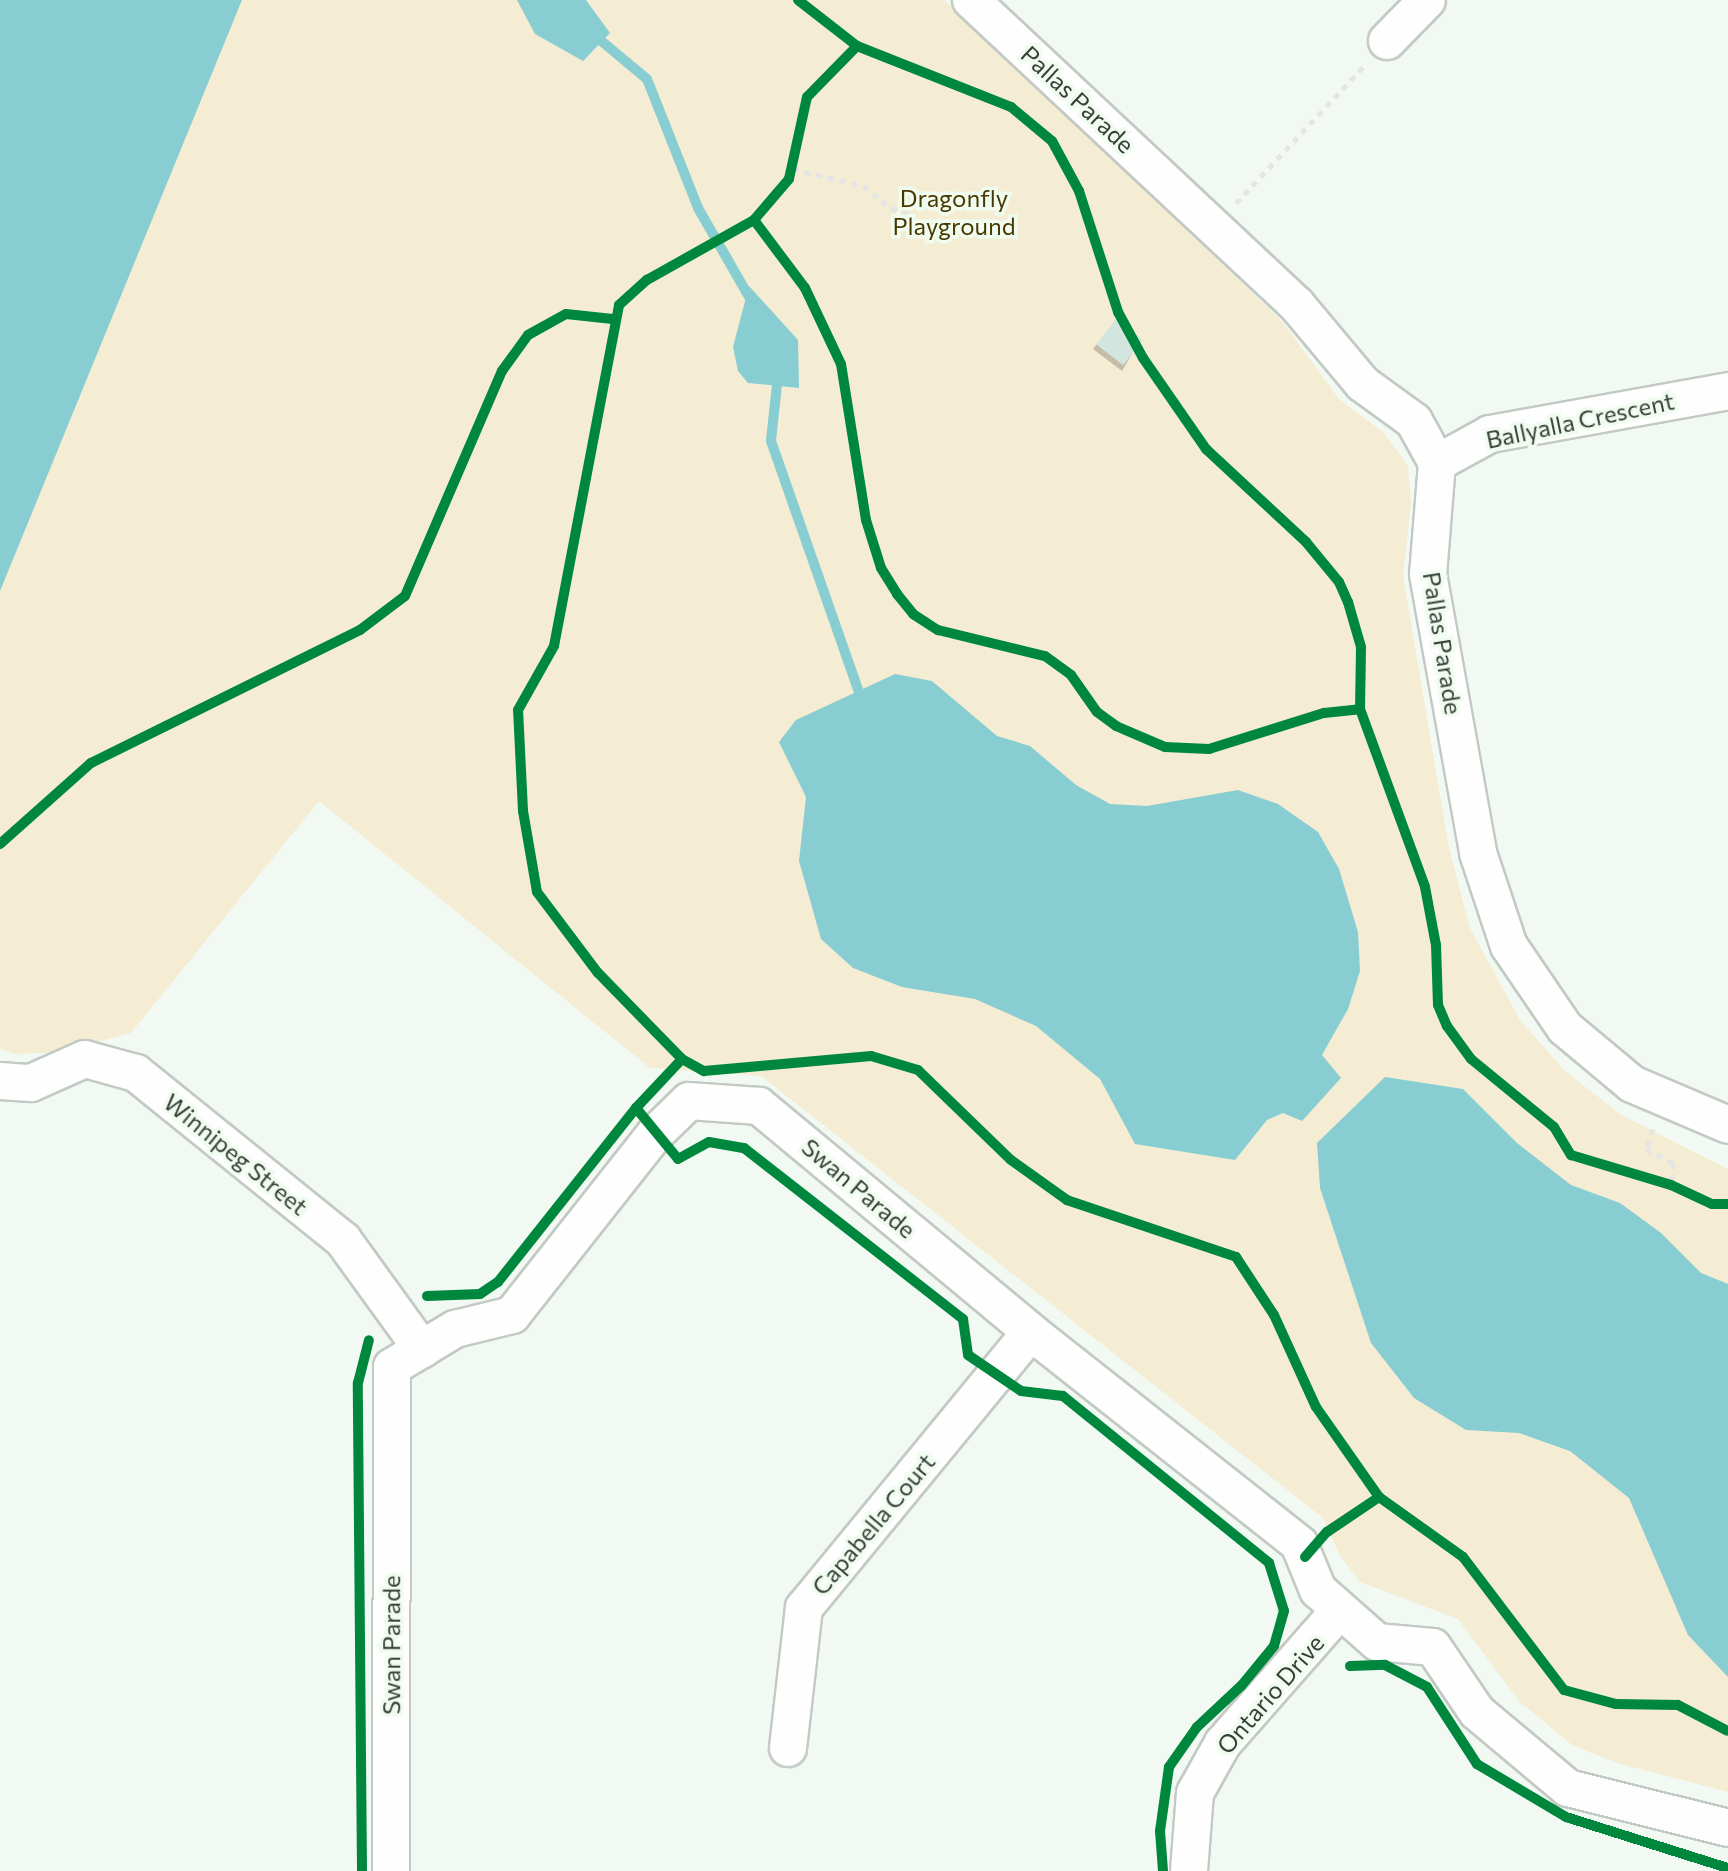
<!DOCTYPE html>
<style>
body{margin:0}
#map{position:relative;width:1728px;height:1871px;overflow:hidden;background:#f2f9f2;font-family:Commissioner,sans-serif}
div>[style]{position:absolute}
[style*='--x']{left:calc(var(--x)*1px);top:calc(var(--y)*1px);width:calc(var(--w)*1px);rotate:calc(var(--a)*1deg)}
.green>*{inset:0;background:#f4edd4}
.water>*{inset:0;background:#87cdd2}
.shadow>*{inset:0;background:#0003}
.stream>*{height:10px;margin:-5px;padding:0 5px;transform-origin:5px;border-radius:5px;background:#87cdd2}
.building>*{inset:0;background:#d2e6df;transform-origin:0 0}
.path>*{height:5px;margin-top:-2.5px;transform-origin:0;background:repeating-linear-gradient(90deg,#e4e5e4 0 6px,transparent 0 12px)}
.roads{filter:drop-shadow(2px 0 #c3c9c3) drop-shadow(-2px 0 #c3c9c3) drop-shadow(0 2px #c3c9c3) drop-shadow(0 -2px #c3c9c3)}
.minor>*{height:36px;margin:-18px;padding:0 18px;transform-origin:18px;border-radius:18px;background:#fdfefd}
.cycleway>*{height:10px;margin:-5px;padding:0 5px;transform-origin:5px;border-radius:5px;background:#00873e}
span{translate:-50% -50%;white-space:nowrap;text-align:center;line-height:1.15;-webkit-text-stroke:7px #effcef;paint-order:stroke}
.street-label{font-size:24px;color:#393e39}
.park-label{font-size:24px;color:#4a3700}
</style>
<div id="map">
<div class="green">
<div style="clip-path:polygon(0 0,944px 0,1281px 320px,1339px 399px,1384px 433px,1408px 466px,1411px 503px,1403px 576px,1449px 848px,1470px 928px,1520px 1020px,1566px 1072px,1623px 1116px,1728px 1169px,1728px 1792px,1617px 1763px,1572px 1745px,1520px 1702px,1458px 1619px,1360px 1582px,1339px 1554px,1323px 1518px,761px 1076px,650px 1068px,319px 801px,131px 1033px,58px 1052px,16px 1054px,0 1049px)"></div>
</div>
<div class="water">
<div style="clip-path:polygon(0 0,242px 0,0 591px)"></div>
<div style="clip-path:polygon(517px 0,586px 0,610px 33px,583px 61px,535px 34px)"></div>
<div style="clip-path:polygon(749px 286px,798px 340px,799px 388px,748px 383px,738px 371px,733px 347px)"></div>
<div style="clip-path:polygon(895px 674px,932px 681px,997px 736px,1030px 746px,1076px 785px,1110px 804px,1147px 806px,1238px 790px,1278px 804px,1318px 832px,1339px 869px,1358px 932px,1360px 971px,1348px 1009px,1322px 1055px,1341px 1078px,1302px 1121px,1283px 1113px,1267px 1120px,1235px 1160px,1135px 1144px,1100px 1079px,1036px 1026px,975px 999px,902px 987px,853px 968px,821px 939px,799px 861px,806px 797px,779px 742px,796px 720px)"></div>
<div style="clip-path:polygon(1385px 1077px,1463px 1089px,1517px 1143px,1571px 1185px,1620px 1203px,1661px 1233px,1701px 1273px,1728px 1284px,1728px 1677px,1688px 1635px,1629px 1498px,1570px 1451px,1519px 1433px,1466px 1430px,1414px 1398px,1371px 1343px,1320px 1188px,1317px 1143px)"></div>
</div>
<div class="shadow">
<div style="clip-path:polygon(1112px 325px,1140px 340px,1122px 371px,1093px 349px)"></div>
</div>
<div class="stream">
<div style="--x:593;--y:34;--w:70;--a:39.8"></div>
<div style="--x:647;--y:79;--w:139;--a:68.4"></div>
<div style="--x:698;--y:208;--w:106;--a:60.1"></div>
<div style="--x:778;--y:375;--w:66;--a:96.1"></div>
<div style="--x:771;--y:441;--w:264;--a:70.7"></div>
</div>
<div class="building">
<div style="left:1116px;top:319px;width:34px;height:32px;rotate:38deg"></div>
</div>
<div class="path">
<div style="--x:857;--y:46;--w:71;--a:134.4"></div>
<div style="--x:807;--y:97;--w:84;--a:102.4"></div>
<div style="--x:789;--y:179;--w:54;--a:130.5"></div>
<div style="--x:754;--y:220;--w:85;--a:53.1"></div>
<div style="--x:805;--y:288;--w:84;--a:64.7"></div>
<div style="--x:841;--y:364;--w:158;--a:80.9"></div>
<div style="--x:866;--y:520;--w:50;--a:72.6"></div>
<div style="--x:881;--y:568;--w:31;--a:58"></div>
<div style="--x:897;--y:594;--w:26;--a:51"></div>
<div style="--x:913;--y:614;--w:30;--a:33"></div>
<div style="--x:938;--y:630;--w:110;--a:13.7"></div>
<div style="--x:1045;--y:656;--w:32;--a:36"></div>
<div style="--x:1071;--y:675;--w:45;--a:54.9"></div>
<div style="--x:1097;--y:712;--w:24;--a:36"></div>
<div style="--x:1116;--y:726;--w:53;--a:23.2"></div>
<div style="--x:1165;--y:747;--w:44;--a:2.6"></div>
<div style="--x:1209;--y:749;--w:121;--a:-17.4"></div>
<div style="--x:1324;--y:713;--w:36;--a:-6"></div>
<div style="--x:793;--y:169;--w:72;--a:13.7"></div>
<div style="--x:863;--y:186;--w:36;--a:38"></div>
<div style="--x:891;--y:208;--w:24;--a:15"></div>
<div style="--x:1236;--y:203;--w:190;--a:-46.9"></div>
<div style="--x:0;--y:844;--w:122;--a:-41.7"></div>
<div style="--x:91;--y:763;--w:300;--a:-26.3"></div>
<div style="--x:360;--y:630;--w:56;--a:-37.1"></div>
<div style="--x:405;--y:596;--w:245;--a:-66.7"></div>
<div style="--x:502;--y:371;--w:44;--a:-54.2"></div>
<div style="--x:528;--y:335;--w:43;--a:-28.9"></div>
<div style="--x:566;--y:314;--w:47;--a:6.1"></div>
<div style="--x:682;--y:1059;--w:120;--a:-134.3"></div>
<div style="--x:598;--y:973;--w:101;--a:-127"></div>
<div style="--x:537;--y:892;--w:82;--a:-99.8"></div>
<div style="--x:523;--y:811;--w:101;--a:-92.8"></div>
<div style="--x:518;--y:710;--w:73;--a:-60.6"></div>
<div style="--x:554;--y:646;--w:347;--a:-79.2"></div>
<div style="--x:619;--y:305;--w:38;--a:-42"></div>
<div style="--x:647;--y:280;--w:123;--a:-29.3"></div>
<div style="--x:751;--y:1067;--w:121;--a:-5.2"></div>
<div style="--x:871;--y:1056;--w:49;--a:16.6"></div>
<div style="--x:918;--y:1070;--w:129;--a:44.1"></div>
<div style="--x:1011;--y:1160;--w:69;--a:35.5"></div>
<div style="--x:1067;--y:1200;--w:178;--a:18.6"></div>
<div style="--x:1236;--y:1257;--w:69;--a:56.8"></div>
<div style="--x:1274;--y:1315;--w:101;--a:65.5"></div>
<div style="--x:1316;--y:1407;--w:110;--a:55"></div>
<div style="--x:674;--y:1068;--w:12;--a:-48"></div>
<div style="--x:682;--y:1059;--w:14;--a:30"></div>
<div style="--x:1653;--y:1129;--w:21;--a:109"></div>
<div style="--x:1646;--y:1149;--w:31;--a:27"></div>
<div style="--x:1674;--y:1163;--w:22;--a:98"></div>
<div style="--x:688;--y:1154;--w:24;--a:-30"></div>
<div style="--x:709;--y:1142;--w:36;--a:10"></div>
<div style="--x:744;--y:1148;--w:118;--a:38.1"></div>
<div style="--x:963;--y:1322;--w:34;--a:80"></div>
<div style="--x:1028;--y:1391;--w:26;--a:9"></div>
<div style="--x:1279;--y:1597;--w:25;--a:88"></div>
<div style="--x:1472;--y:1756;--w:21;--a:41"></div>
<div style="--x:1702;--y:1861;--w:27;--a:15"></div>
</div>
<div class="roads">
<div class="minor">
<div style="--x:971;--y:0;--w:445;--a:43.1"></div>
<div style="--x:1296;--y:304;--w:104;--a:50.1"></div>
<div style="--x:1363;--y:384;--w:63;--a:36"></div>
<div style="--x:1414;--y:421;--w:48;--a:61.3"></div>
<div style="--x:1437;--y:463;--w:111;--a:94.6"></div>
<div style="--x:1428;--y:574;--w:283;--a:79.8"></div>
<div style="--x:1478;--y:853;--w:98;--a:71.6"></div>
<div style="--x:1509;--y:946;--w:99;--a:55.7"></div>
<div style="--x:1565;--y:1028;--w:87;--a:39.9"></div>
<div style="--x:1632;--y:1084;--w:104;--a:23.1"></div>
<div style="--x:1387;--y:41;--w:57;--a:-45.7"></div>
<div style="--x:1437;--y:463;--w:60;--a:-28.7"></div>
<div style="--x:1490;--y:434;--w:242;--a:-10.2"></div>
<div style="--x:0;--y:1081;--w:31;--a:4"></div>
<div style="--x:31;--y:1083;--w:59;--a:-24"></div>
<div style="--x:85;--y:1059;--w:53;--a:15.4"></div>
<div style="--x:136;--y:1073;--w:266;--a:38.9"></div>
<div style="--x:343;--y:1240;--w:135;--a:54.1"></div>
<div style="--x:788;--y:1748;--w:141;--a:-83.5"></div>
<div style="--x:804;--y:1608;--w:357;--a:-50.6"></div>
<div style="--x:391;--y:1871;--w:504;--a:-89.89"></div>
<div style="--x:392;--y:1367;--w:74;--a:-31.1"></div>
<div style="--x:455;--y:1329;--w:59;--a:-13.8"></div>
<div style="--x:512;--y:1315;--w:231;--a:-51.7"></div>
<div style="--x:655;--y:1134;--w:47;--a:-44.1"></div>
<div style="--x:689;--y:1101;--w:70;--a:4.1"></div>
<div style="--x:759;--y:1106;--w:354;--a:39.7"></div>
<div style="--x:1031;--y:1332;--w:342;--a:38.3"></div>
<div style="--x:1299;--y:1544;--w:50;--a:67.6"></div>
<div style="--x:1318;--y:1590;--w:79;--a:41.4"></div>
<div style="--x:1377;--y:1642;--w:56;--a:5.1"></div>
<div style="--x:1433;--y:1647;--w:78;--a:55.9"></div>
<div style="--x:1477;--y:1712;--w:119;--a:39.9"></div>
<div style="--x:1568;--y:1788;--w:165;--a:14"></div>
<div style="--x:1189;--y:1871;--w:78;--a:-85.6"></div>
<div style="--x:1195;--y:1793;--w:57;--a:-60.8"></div>
<div style="--x:1223;--y:1743;--w:176;--a:-48.7"></div>
</div>
</div>
<div class="cycleway">
<div style="--x:798;--y:0;--w:75;--a:37.9"></div>
<div style="--x:857;--y:46;--w:166;--a:21.6"></div>
<div style="--x:1011;--y:107;--w:53;--a:39.7"></div>
<div style="--x:1052;--y:141;--w:57;--a:61.6"></div>
<div style="--x:1079;--y:191;--w:127;--a:72.1"></div>
<div style="--x:1118;--y:312;--w:52;--a:61.5"></div>
<div style="--x:1143;--y:358;--w:111;--a:55.3"></div>
<div style="--x:1206;--y:449;--w:137;--a:42.9"></div>
<div style="--x:1306;--y:542;--w:52;--a:50.5"></div>
<div style="--x:1339;--y:582;--w:22;--a:66"></div>
<div style="--x:1348;--y:602;--w:47;--a:73.9"></div>
<div style="--x:1361;--y:647;--w:62;--a:90.9"></div>
<div style="--x:1360;--y:709;--w:189;--a:69.9"></div>
<div style="--x:1425;--y:887;--w:59;--a:79.3"></div>
<div style="--x:1436;--y:945;--w:60;--a:88.1"></div>
<div style="--x:1438;--y:1005;--w:23;--a:67"></div>
<div style="--x:1447;--y:1026;--w:41;--a:54"></div>
<div style="--x:1471;--y:1059;--w:107;--a:39.3"></div>
<div style="--x:1554;--y:1127;--w:33;--a:59"></div>
<div style="--x:1571;--y:1155;--w:104;--a:16.7"></div>
<div style="--x:1671;--y:1185;--w:45;--a:24.9"></div>
<div style="--x:1712;--y:1204;--w:16;--a:0"></div>
<div style="--x:857;--y:46;--w:71;--a:134.4"></div>
<div style="--x:807;--y:97;--w:84;--a:102.4"></div>
<div style="--x:789;--y:179;--w:54;--a:130.5"></div>
<div style="--x:754;--y:220;--w:85;--a:53.1"></div>
<div style="--x:805;--y:288;--w:84;--a:64.7"></div>
<div style="--x:841;--y:364;--w:158;--a:80.9"></div>
<div style="--x:866;--y:520;--w:50;--a:72.6"></div>
<div style="--x:881;--y:568;--w:31;--a:58"></div>
<div style="--x:897;--y:594;--w:26;--a:51"></div>
<div style="--x:913;--y:614;--w:30;--a:33"></div>
<div style="--x:938;--y:630;--w:110;--a:13.7"></div>
<div style="--x:1045;--y:656;--w:32;--a:36"></div>
<div style="--x:1071;--y:675;--w:45;--a:54.9"></div>
<div style="--x:1097;--y:712;--w:24;--a:36"></div>
<div style="--x:1116;--y:726;--w:53;--a:23.2"></div>
<div style="--x:1165;--y:747;--w:44;--a:2.6"></div>
<div style="--x:1209;--y:749;--w:121;--a:-17.4"></div>
<div style="--x:1324;--y:713;--w:36;--a:-6"></div>
<div style="--x:0;--y:844;--w:122;--a:-41.7"></div>
<div style="--x:91;--y:763;--w:300;--a:-26.3"></div>
<div style="--x:360;--y:630;--w:56;--a:-37.1"></div>
<div style="--x:405;--y:596;--w:245;--a:-66.7"></div>
<div style="--x:502;--y:371;--w:44;--a:-54.2"></div>
<div style="--x:528;--y:335;--w:43;--a:-28.9"></div>
<div style="--x:566;--y:314;--w:47;--a:6.1"></div>
<div style="--x:682;--y:1059;--w:120;--a:-134.3"></div>
<div style="--x:598;--y:973;--w:101;--a:-127"></div>
<div style="--x:537;--y:892;--w:82;--a:-99.8"></div>
<div style="--x:523;--y:811;--w:101;--a:-92.8"></div>
<div style="--x:518;--y:710;--w:73;--a:-60.6"></div>
<div style="--x:554;--y:646;--w:347;--a:-79.2"></div>
<div style="--x:619;--y:305;--w:38;--a:-42"></div>
<div style="--x:647;--y:280;--w:123;--a:-29.3"></div>
<div style="--x:636;--y:1108;--w:66;--a:50.5"></div>
<div style="--x:678;--y:1159;--w:35;--a:-29"></div>
<div style="--x:709;--y:1142;--w:36;--a:10"></div>
<div style="--x:744;--y:1148;--w:278;--a:38"></div>
<div style="--x:963;--y:1319;--w:36;--a:82"></div>
<div style="--x:968;--y:1355;--w:64;--a:34.2"></div>
<div style="--x:1021;--y:1391;--w:42;--a:6.8"></div>
<div style="--x:1063;--y:1396;--w:265;--a:39"></div>
<div style="--x:1269;--y:1563;--w:50;--a:72.6"></div>
<div style="--x:1284;--y:1611;--w:36;--a:106"></div>
<div style="--x:1274;--y:1646;--w:50;--a:129.4"></div>
<div style="--x:1242;--y:1685;--w:62;--a:137"></div>
<div style="--x:1197;--y:1727;--w:49;--a:125"></div>
<div style="--x:1169;--y:1767;--w:65;--a:98"></div>
<div style="--x:1160;--y:1831;--w:40;--a:85.7"></div>
<div style="--x:427;--y:1296;--w:53;--a:-2.2"></div>
<div style="--x:480;--y:1294;--w:22;--a:-34"></div>
<div style="--x:498;--y:1282;--w:222;--a:-51.6"></div>
<div style="--x:636;--y:1108;--w:67;--a:-46.8"></div>
<div style="--x:682;--y:1059;--w:25;--a:29"></div>
<div style="--x:704;--y:1071;--w:168;--a:-5.1"></div>
<div style="--x:871;--y:1056;--w:49;--a:16.6"></div>
<div style="--x:918;--y:1070;--w:129;--a:44.1"></div>
<div style="--x:1011;--y:1160;--w:69;--a:35.5"></div>
<div style="--x:1067;--y:1200;--w:178;--a:18.6"></div>
<div style="--x:1236;--y:1257;--w:69;--a:56.8"></div>
<div style="--x:1274;--y:1315;--w:101;--a:65.5"></div>
<div style="--x:1316;--y:1407;--w:110;--a:55"></div>
<div style="--x:1305;--y:1557;--w:33;--a:-49"></div>
<div style="--x:1327;--y:1532;--w:63;--a:-33.9"></div>
<div style="--x:1379;--y:1497;--w:103;--a:35.5"></div>
<div style="--x:1463;--y:1557;--w:167;--a:52.8"></div>
<div style="--x:1564;--y:1690;--w:54;--a:15.1"></div>
<div style="--x:1616;--y:1704;--w:62;--a:0.9"></div>
<div style="--x:1678;--y:1705;--w:56;--a:27.5"></div>
<div style="--x:1350;--y:1666;--w:35;--a:-2"></div>
<div style="--x:1385;--y:1665;--w:47;--a:27.6"></div>
<div style="--x:1427;--y:1687;--w:92;--a:57"></div>
<div style="--x:1477;--y:1764;--w:104;--a:30.8"></div>
<div style="--x:1566;--y:1817;--w:170;--a:17.5"></div>
<div style="--x:362;--y:1871;--w:488;--a:-90.5"></div>
<div style="--x:358;--y:1383;--w:44;--a:-75.7"></div>
</div>
<div class="street-label">
<span style="left:1078px;top:99px;rotate:43deg">Pallas Parade</span>
<span style="left:1580px;top:420px;rotate:-12deg">Ballyalla Crescent</span>
<span style="left:1443px;top:643px;rotate:81deg">Pallas Parade</span>
<span style="left:236px;top:1154px;rotate:39deg">Winnipeg Street</span>
<span style="left:859px;top:1188px;rotate:40deg">Swan Parade</span>
<span style="left:873px;top:1524px;rotate:-50deg">Capabella Court</span>
<span style="left:391px;top:1645px;rotate:-90deg">Swan Parade</span>
<span style="left:1270px;top:1694px;rotate:-49deg">Ontario Drive</span>
</div>
<div class="park-label">
<span style="left:954px;top:212px">Dragonfly<br>Playground</span>
</div>
</div>
